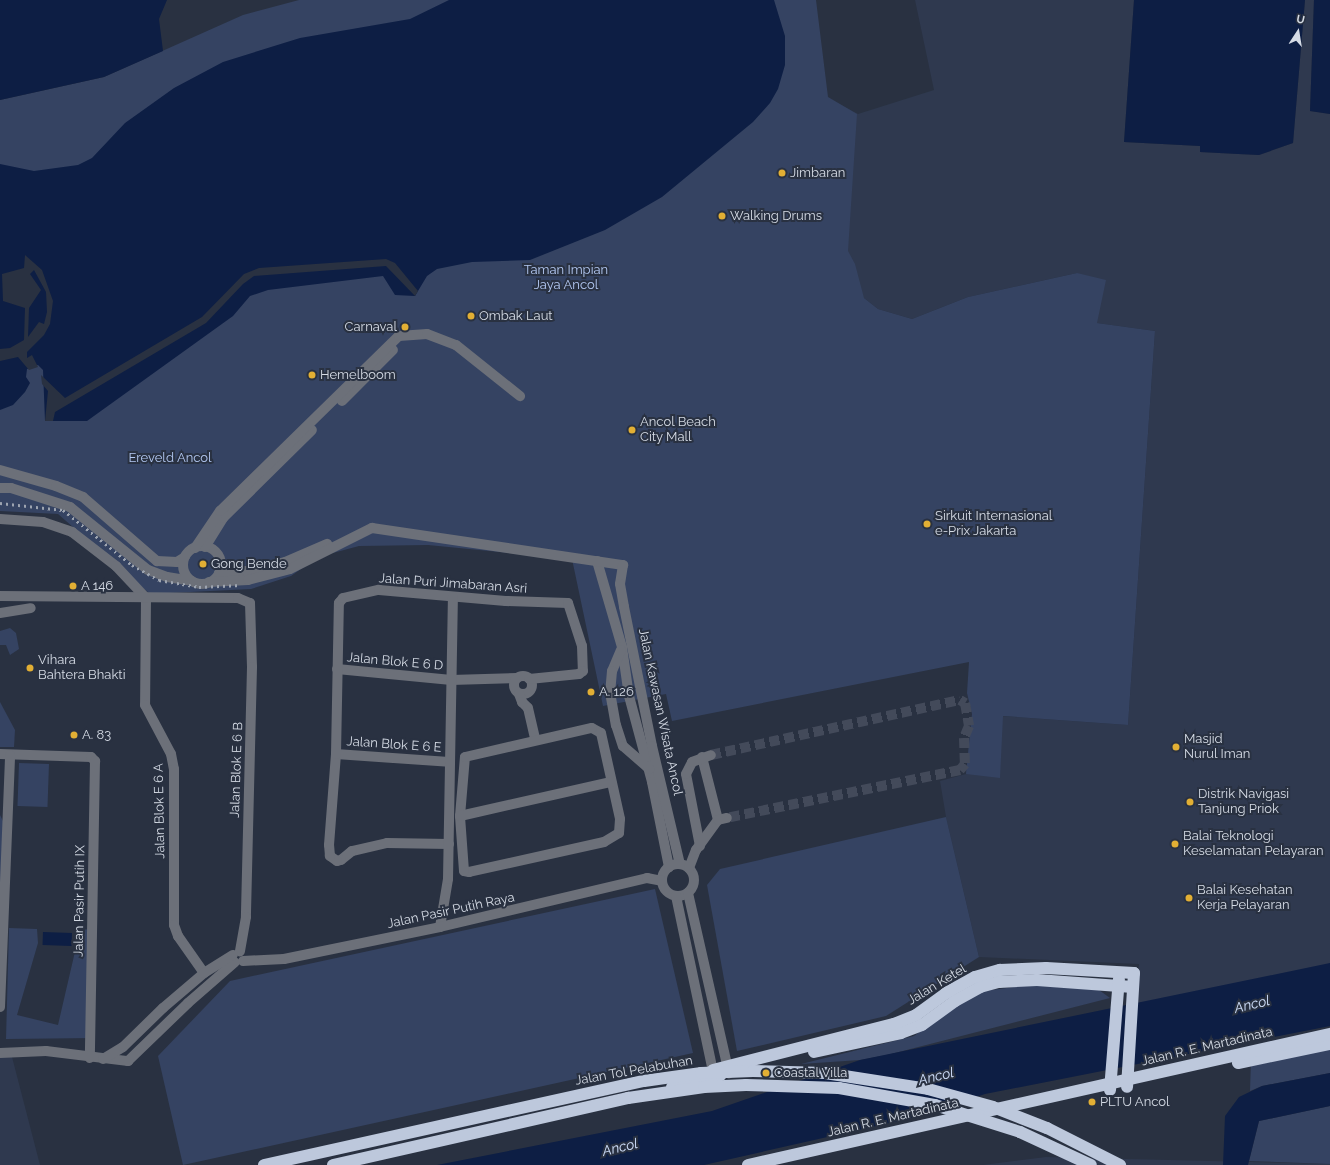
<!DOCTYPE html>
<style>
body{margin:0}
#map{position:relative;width:1330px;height:1165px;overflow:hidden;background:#293141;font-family:Raleway,sans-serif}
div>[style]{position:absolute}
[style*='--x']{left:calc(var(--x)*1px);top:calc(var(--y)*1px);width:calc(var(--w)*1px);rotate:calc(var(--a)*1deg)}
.built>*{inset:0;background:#2f394f}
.green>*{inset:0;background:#354362;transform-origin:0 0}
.water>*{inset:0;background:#0d1e44;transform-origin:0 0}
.pier>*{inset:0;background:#293141}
.minor-tunnel>*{height:10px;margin-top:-5px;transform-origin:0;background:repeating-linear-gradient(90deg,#434a5a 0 10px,transparent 0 15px)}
.minor>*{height:10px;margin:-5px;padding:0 5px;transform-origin:5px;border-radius:5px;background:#6c7079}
.minor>.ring{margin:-5px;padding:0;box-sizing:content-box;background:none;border:10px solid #6c7079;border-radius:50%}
.highway>*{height:12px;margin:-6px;padding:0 6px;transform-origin:6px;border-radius:6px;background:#bdc8dc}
.rail>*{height:2.5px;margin-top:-1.25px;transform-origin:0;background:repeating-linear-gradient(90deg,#9da4b0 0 2px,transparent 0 6px)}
.highway-bridge>*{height:12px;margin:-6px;padding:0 6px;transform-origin:6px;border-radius:6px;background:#bdc8dc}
.dots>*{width:11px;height:11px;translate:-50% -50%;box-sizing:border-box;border:2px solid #293141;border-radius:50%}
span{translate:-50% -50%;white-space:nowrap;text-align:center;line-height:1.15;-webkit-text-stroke:4px #293141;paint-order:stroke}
.poi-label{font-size:13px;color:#d5dbe5}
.left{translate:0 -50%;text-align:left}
.right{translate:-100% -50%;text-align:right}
.park-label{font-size:13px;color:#b3c8f2}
.street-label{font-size:13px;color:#d5dbe5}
.water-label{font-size:14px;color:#d1e0fc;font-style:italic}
.north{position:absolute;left:1278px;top:12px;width:40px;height:40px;-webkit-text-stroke:3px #293141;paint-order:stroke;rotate:12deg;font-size:11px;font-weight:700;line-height:16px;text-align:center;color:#d5dbe5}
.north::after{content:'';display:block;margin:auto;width:14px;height:18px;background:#d5dbe5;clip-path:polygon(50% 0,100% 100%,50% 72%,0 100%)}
</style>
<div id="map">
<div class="built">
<div style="clip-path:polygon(915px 0,1134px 0,1124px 142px,1200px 146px,1200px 152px,1259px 155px,1293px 143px,1305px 0,1314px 0,1310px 111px,1330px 114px,1330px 964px,1134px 1005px,1139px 964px,979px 957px,946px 817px,940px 781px,966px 774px,972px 714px,1128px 725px,1155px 331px,1097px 323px,1077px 273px,968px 297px,912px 319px,878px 309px,864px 298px,401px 297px,828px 98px,858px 114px,934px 90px)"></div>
<div style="clip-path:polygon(0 1053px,11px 1053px,40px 1165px,0 1165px)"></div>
<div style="clip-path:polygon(1046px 1157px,1330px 1164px,1330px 1165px,983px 1165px)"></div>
</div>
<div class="green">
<div style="clip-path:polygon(299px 0,816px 0,828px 97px,857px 114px,848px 251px,855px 264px,864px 298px,878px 309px,912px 319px,968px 297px,1077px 273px,1106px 280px,1097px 323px,1155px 331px,1128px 725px,1003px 716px,1000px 778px,966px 774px,972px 714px,967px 693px,969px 662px,672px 721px,666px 694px,603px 706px,572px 559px,428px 545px,359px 546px,318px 557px,291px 576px,251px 589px,150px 594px,58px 514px,0 511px,0 100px,104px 77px,243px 15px)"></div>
<div style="clip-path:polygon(10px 628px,16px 633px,19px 649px,10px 655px,6px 645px,0 645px,0 631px)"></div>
<div style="clip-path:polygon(0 702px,15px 730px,14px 747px,0 747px)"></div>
<div style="left:19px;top:763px;width:30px;height:43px;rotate:2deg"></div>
<div style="clip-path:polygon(0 815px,3px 821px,0 930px)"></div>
<div style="clip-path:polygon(946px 817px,979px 957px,886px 1016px,737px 1051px,707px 885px,720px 869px)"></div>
<div style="clip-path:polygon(655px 889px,693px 1053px,183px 1165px,158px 1056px,230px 981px)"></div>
<div style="clip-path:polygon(9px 928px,37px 929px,38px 943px,17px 1015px,58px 1025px,80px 930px,91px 929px,94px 1038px,6px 1039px)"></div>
<div style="clip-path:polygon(1029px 985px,1099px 990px,1110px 998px,887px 1055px,860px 1060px,801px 1064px,914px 1036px,957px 1005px,984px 991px)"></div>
<div style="clip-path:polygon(1330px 1043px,1330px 1073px,1262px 1086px,1250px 1091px,1251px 1060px)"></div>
<div style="clip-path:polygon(1330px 1106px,1330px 1164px,1249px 1161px,1259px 1121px)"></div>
</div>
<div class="water">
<div style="clip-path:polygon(0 0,167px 0,159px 19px,163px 51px,104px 77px,0 100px)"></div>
<div style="clip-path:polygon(449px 0,774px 0,785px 36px,785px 65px,778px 89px,770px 103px,753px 122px,662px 197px,605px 230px,530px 260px,472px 262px,437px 269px,427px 276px,415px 296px,395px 295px,383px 276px,268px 290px,250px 296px,233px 316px,87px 421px,45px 421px,43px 370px,38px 365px,27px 369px,26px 377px,30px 383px,25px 392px,13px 405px,0 410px,0 164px,34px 171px,78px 165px,92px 158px,125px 123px,174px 88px,223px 62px,300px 38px,410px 19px)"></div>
<div style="clip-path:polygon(1134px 0,1305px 0,1293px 143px,1259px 155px,1238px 154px,1200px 152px,1200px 146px,1124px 142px)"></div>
<div style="clip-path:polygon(1314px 0,1330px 0,1330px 114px,1310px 111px)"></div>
<div style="left:43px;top:932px;width:29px;height:13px;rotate:2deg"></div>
<div style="clip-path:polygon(1330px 963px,1330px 1026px,985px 1094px,916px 1117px,704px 1165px,437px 1165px,712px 1111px,860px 1060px)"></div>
<div style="clip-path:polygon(1330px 1073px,1330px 1106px,1259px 1121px,1248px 1165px,1223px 1165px,1225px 1116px,1239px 1097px,1262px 1086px)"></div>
</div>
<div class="pier">
<div style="clip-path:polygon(evenodd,25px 255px,42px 270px,53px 301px,50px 324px,44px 335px,27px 352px,27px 358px,32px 355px,38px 367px,29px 370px,18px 357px,0 361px,0 349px,10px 348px,24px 340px,25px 308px,3px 301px,2px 274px,24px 268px,25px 255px,34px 270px,46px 292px,47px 312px,44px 324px,39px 322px,28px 337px,29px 308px,41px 290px,30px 274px,34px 270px)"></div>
<div style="clip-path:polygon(386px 259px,395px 263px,418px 291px,415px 296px,386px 266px,254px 276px,243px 284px,206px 323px,55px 412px,53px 421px,45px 421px,48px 391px,42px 384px,41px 375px,65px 398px,202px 317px,244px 274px,259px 268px)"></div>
</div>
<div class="minor-tunnel">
<div style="--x:711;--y:755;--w:255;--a:-12.5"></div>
<div style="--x:960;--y:700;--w:6;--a:31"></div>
<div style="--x:965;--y:703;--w:23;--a:80"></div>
<div style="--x:969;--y:726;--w:13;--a:113"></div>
<div style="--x:964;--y:738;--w:26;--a:88"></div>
<div style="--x:965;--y:764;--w:8;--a:130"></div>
<div style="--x:960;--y:770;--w:238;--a:168.4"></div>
</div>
<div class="minor">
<div style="--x:342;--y:401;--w:72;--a:-45"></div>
<div style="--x:0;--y:470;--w:58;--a:15.9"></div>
<div style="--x:56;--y:486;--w:29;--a:22"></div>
<div style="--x:83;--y:497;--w:98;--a:40.9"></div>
<div style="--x:157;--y:561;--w:20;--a:3"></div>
<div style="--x:177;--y:562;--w:9;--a:-32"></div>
<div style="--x:0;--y:488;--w:11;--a:0"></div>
<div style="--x:11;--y:488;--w:62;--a:17.9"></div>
<div style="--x:70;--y:507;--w:100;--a:38.9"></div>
<div style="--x:148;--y:570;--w:20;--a:20"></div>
<div style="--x:167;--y:577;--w:25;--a:9"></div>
<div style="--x:0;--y:519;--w:43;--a:4"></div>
<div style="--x:43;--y:522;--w:31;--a:19"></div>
<div style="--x:72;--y:532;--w:56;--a:37.7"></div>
<div style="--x:116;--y:566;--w:44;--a:46.8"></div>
<div style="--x:146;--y:598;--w:107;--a:90.5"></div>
<div style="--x:145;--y:705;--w:55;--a:62"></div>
<div style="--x:171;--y:754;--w:15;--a:79"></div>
<div style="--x:174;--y:769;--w:156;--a:90"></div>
<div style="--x:174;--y:925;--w:12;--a:70"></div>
<div style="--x:178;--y:936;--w:45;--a:54.9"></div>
<div class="ring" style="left:183px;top:546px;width:28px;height:28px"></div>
<div style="--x:205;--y:547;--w:34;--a:-58"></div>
<div style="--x:223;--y:518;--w:125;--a:-44.7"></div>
<div style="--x:195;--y:548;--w:45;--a:-56"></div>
<div style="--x:220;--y:511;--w:250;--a:-44.4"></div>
<div style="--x:399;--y:336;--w:28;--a:-4"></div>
<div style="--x:427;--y:334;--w:31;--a:21"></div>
<div style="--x:456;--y:345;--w:82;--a:38.6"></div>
<div style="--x:597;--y:561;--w:90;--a:73.8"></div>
<div style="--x:622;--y:647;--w:49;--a:81.9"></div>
<div style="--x:629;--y:696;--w:89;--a:75"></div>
<div style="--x:652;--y:782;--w:87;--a:78.7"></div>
<div style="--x:219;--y:573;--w:27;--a:-4"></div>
<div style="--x:246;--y:571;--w:40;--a:-13"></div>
<div style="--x:285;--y:562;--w:46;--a:-23.2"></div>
<div style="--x:209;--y:582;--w:39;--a:-3"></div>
<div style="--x:248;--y:580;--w:43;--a:-14.7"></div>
<div style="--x:290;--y:569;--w:92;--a:-26.6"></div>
<div style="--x:372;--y:528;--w:254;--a:8.4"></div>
<div style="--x:623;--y:565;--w:19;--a:99"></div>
<div style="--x:620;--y:584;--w:23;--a:80"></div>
<div style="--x:624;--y:607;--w:142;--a:78.6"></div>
<div style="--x:652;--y:746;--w:121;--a:76.7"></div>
<div style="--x:0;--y:596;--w:238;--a:0.5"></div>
<div style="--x:238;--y:598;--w:13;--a:23"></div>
<div style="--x:250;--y:603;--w:64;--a:88.2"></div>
<div style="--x:252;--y:667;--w:250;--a:91.4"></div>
<div style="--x:246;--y:917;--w:35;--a:100"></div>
<div style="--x:0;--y:613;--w:31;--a:-9"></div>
<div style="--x:621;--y:650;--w:23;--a:113"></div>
<div style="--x:612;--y:671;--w:21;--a:95"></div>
<div style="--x:610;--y:692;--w:34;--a:80"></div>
<div style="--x:616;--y:725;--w:22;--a:72"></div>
<div style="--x:623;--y:746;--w:35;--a:41"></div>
<div style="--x:337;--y:669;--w:115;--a:5.5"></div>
<div style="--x:451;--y:680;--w:66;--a:-1.7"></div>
<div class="ring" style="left:514px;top:676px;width:8px;height:8px"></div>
<div style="--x:519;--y:694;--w:9;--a:69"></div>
<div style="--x:522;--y:702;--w:8;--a:45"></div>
<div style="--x:528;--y:708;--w:32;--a:77"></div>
<div style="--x:592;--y:728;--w:10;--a:29"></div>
<div style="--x:601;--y:733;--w:88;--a:77.5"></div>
<div style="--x:620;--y:819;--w:14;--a:94"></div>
<div style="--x:619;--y:833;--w:17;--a:149"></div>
<div style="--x:604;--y:842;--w:138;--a:167.5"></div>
<div style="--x:469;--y:872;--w:5;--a:-169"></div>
<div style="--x:464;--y:871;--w:55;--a:-94.2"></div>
<div style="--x:460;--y:816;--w:59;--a:-85.2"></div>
<div style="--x:465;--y:757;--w:130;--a:-12.9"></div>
<div style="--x:0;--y:754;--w:91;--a:1.9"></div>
<div style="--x:91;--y:757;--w:6;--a:45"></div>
<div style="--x:95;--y:761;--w:297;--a:91"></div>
<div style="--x:336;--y:754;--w:113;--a:4"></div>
<div style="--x:702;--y:757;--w:65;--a:75.7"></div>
<div style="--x:460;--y:816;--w:155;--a:-12.7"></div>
<div style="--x:449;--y:844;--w:62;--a:-179.1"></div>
<div style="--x:387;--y:843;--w:36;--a:167"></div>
<div style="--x:352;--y:851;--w:14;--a:141"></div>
<div style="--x:341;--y:860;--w:4;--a:166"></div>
<div style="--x:337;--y:861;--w:9;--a:-144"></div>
<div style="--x:330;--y:856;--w:11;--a:-95"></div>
<div style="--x:329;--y:845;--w:91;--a:-85.6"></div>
<div style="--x:336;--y:754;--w:151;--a:-88.9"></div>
<div style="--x:339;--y:603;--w:6;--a:-51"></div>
<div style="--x:343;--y:598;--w:37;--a:-13"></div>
<div style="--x:379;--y:590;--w:127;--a:5"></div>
<div style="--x:506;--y:601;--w:62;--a:1.8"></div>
<div style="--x:568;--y:603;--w:45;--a:72"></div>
<div style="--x:582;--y:646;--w:25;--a:88"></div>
<div style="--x:583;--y:671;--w:5;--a:143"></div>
<div style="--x:579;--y:674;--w:50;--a:174.3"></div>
<div style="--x:700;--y:846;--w:73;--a:-101"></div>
<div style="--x:686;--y:774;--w:13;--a:-63"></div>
<div style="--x:692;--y:762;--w:20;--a:-20"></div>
<div class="ring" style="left:662px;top:864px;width:22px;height:22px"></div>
<div style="--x:689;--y:868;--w:19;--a:-69"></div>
<div style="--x:696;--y:850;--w:37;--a:-54"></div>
<div style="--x:718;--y:820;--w:9;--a:-13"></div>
<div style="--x:688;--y:893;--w:185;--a:77.2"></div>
<div style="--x:676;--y:896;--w:185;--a:78.1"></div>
<div style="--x:440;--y:927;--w:49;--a:-80.5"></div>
<div style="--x:448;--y:879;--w:282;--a:-89"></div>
<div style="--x:243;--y:961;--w:41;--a:-2.8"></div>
<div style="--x:284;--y:959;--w:159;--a:-11.6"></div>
<div style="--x:440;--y:927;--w:213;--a:-13.3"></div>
<div style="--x:647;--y:878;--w:15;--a:11"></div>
<div style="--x:0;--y:1007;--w:252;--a:-87.7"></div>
<div style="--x:0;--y:1053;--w:46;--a:-2.5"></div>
<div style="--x:46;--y:1051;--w:83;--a:7"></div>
<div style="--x:128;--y:1061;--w:83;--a:-44"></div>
<div style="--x:188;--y:1003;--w:62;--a:-41.1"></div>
<div style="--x:103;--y:1059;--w:23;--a:-31"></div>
<div style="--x:123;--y:1047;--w:56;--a:-44.3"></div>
<div style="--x:163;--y:1008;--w:54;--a:-40.5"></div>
<div style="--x:204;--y:973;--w:34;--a:-32"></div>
</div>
<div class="highway">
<div style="--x:814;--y:1052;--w:89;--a:-12.3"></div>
<div style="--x:901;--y:1033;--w:22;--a:-21"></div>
<div style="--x:922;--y:1025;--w:41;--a:-36"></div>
<div style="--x:955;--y:1001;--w:29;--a:-29"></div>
<div style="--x:980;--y:987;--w:20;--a:-15"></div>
<div style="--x:999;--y:982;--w:38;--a:-3"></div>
<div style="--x:1037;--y:980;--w:96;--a:4.2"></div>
<div style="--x:1238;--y:1063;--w:94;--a:-11.7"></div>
<div style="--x:713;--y:1070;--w:187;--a:-14.3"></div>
<div style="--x:894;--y:1024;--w:24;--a:-22"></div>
<div style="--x:916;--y:1015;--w:37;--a:-36"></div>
<div style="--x:946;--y:993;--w:33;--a:-29"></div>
<div style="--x:975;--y:977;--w:26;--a:-16"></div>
<div style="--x:1000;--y:970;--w:46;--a:-2.5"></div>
<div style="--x:1046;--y:968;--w:88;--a:3.3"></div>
<div style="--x:1134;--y:973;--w:114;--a:93.5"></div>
<div style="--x:672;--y:1087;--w:50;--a:-13.8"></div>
<div style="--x:1110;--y:1090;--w:111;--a:-85.4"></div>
<div style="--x:748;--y:1165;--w:597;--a:-12.69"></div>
</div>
<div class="rail">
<div style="--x:0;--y:503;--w:63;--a:6.3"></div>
<div style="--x:63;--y:510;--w:88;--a:38.6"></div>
<div style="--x:132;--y:565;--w:31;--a:29"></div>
<div style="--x:159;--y:580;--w:41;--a:9.9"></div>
<div style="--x:199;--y:587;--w:42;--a:-2.7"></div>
</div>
<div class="highway-bridge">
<div style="--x:264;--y:1165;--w:389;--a:-12.5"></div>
<div style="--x:644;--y:1081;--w:58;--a:-8"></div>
<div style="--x:701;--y:1073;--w:52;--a:-2.2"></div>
<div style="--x:753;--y:1071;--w:72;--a:1.6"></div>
<div style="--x:825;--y:1073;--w:104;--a:8.8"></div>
<div style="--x:928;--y:1089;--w:67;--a:15.5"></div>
<div style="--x:993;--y:1107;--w:58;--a:21.3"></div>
<div style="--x:1047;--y:1128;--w:82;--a:26.9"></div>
<div style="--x:333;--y:1165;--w:303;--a:-12.8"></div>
<div style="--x:628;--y:1098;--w:77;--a:-8.2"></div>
<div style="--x:704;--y:1087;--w:42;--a:-2.7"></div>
<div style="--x:746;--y:1085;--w:93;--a:1.8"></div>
<div style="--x:839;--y:1088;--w:97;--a:10"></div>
<div style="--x:935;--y:1105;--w:89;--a:17.6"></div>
<div style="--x:1020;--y:1132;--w:78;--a:24.9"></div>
</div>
<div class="dots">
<div style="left:782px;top:173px;background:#e2af34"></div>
<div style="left:722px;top:216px;background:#e2af34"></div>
<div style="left:471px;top:316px;background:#e2af34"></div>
<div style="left:405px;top:327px;background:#e2af34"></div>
<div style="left:312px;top:375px;background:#e2af34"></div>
<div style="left:632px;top:430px;background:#e2af34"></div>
<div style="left:927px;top:524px;background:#e2af34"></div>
<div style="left:203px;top:564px;background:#e2af34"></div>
<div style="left:73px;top:586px;background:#e2af34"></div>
<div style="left:30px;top:668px;background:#e2af34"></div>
<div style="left:591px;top:692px;background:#e2af34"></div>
<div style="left:74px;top:735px;background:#e2af34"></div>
<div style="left:1176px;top:747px;background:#e2af34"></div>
<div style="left:1190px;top:802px;background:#e2af34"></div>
<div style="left:1175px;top:844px;background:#e2af34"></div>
<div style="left:1189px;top:898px;background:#e2af34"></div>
<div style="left:766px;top:1073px;background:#e2af34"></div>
<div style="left:1092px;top:1102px;background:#e2af34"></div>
</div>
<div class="poi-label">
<span class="left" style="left:790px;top:173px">Jimbaran</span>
<span class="left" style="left:730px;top:216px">Walking Drums</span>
<span class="left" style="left:479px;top:316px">Ombak Laut</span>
<span class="right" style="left:397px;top:327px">Carnaval</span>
<span class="left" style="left:320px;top:375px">Hemelboom</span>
<span class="left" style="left:640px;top:430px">Ancol Beach<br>City Mall</span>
<span class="left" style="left:935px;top:524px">Sirkuit Internasional<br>e-Prix Jakarta</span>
<span class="left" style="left:211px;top:564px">Gong Bende</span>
<span class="left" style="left:81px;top:586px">A 146</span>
<span class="left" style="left:38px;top:668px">Vihara<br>Bahtera Bhakti</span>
<span class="left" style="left:599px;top:692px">A. 126</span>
<span class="left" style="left:82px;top:735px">A. 83</span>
<span class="left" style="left:1184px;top:747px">Masjid<br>Nurul Iman</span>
<span class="left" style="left:1198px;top:802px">Distrik Navigasi<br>Tanjung Priok</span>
<span class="left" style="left:1183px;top:844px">Balai Teknologi<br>Keselamatan Pelayaran</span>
<span class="left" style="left:1197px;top:898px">Balai Kesehatan<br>Kerja Pelayaran</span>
<span class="left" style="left:774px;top:1073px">Coastal Villa</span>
<span class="left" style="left:1100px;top:1102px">PLTU Ancol</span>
</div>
<div class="park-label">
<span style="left:566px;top:278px">Taman Impian<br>Jaya Ancol</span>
<span style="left:170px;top:458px">Ereveld Ancol</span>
</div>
<div class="street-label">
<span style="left:453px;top:584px;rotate:4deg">Jalan Puri Jimabaran Asri</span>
<span style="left:395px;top:662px;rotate:5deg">Jalan Blok E 6 D</span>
<span style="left:660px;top:712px;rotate:78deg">Jalan Kawasan Wisata Ancol</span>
<span style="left:394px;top:745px;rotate:4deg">Jalan Blok E 6 E</span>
<span style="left:237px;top:770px;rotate:-88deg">Jalan Blok E 6 B</span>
<span style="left:160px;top:811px;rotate:-91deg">Jalan Blok E 6 A</span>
<span style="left:80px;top:901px;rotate:-89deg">Jalan Pasir Putih IX</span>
<span style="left:451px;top:911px;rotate:-12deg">Jalan Pasir Putih Raya</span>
<span style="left:937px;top:985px;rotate:-31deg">Jalan Ketel</span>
<span style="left:1207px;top:1047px;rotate:-13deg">Jalan R. E. Martadinata</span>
<span style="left:634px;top:1071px;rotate:-10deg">Jalan Tol Pelabuhan</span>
<span style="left:893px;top:1118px;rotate:-13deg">Jalan R. E. Martadinata</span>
</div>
<div class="water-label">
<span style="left:1252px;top:1004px;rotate:-13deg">Ancol</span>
<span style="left:936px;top:1076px;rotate:-13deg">Ancol</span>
<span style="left:620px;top:1147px;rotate:-13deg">Ancol</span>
</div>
<div class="north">U</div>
</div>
